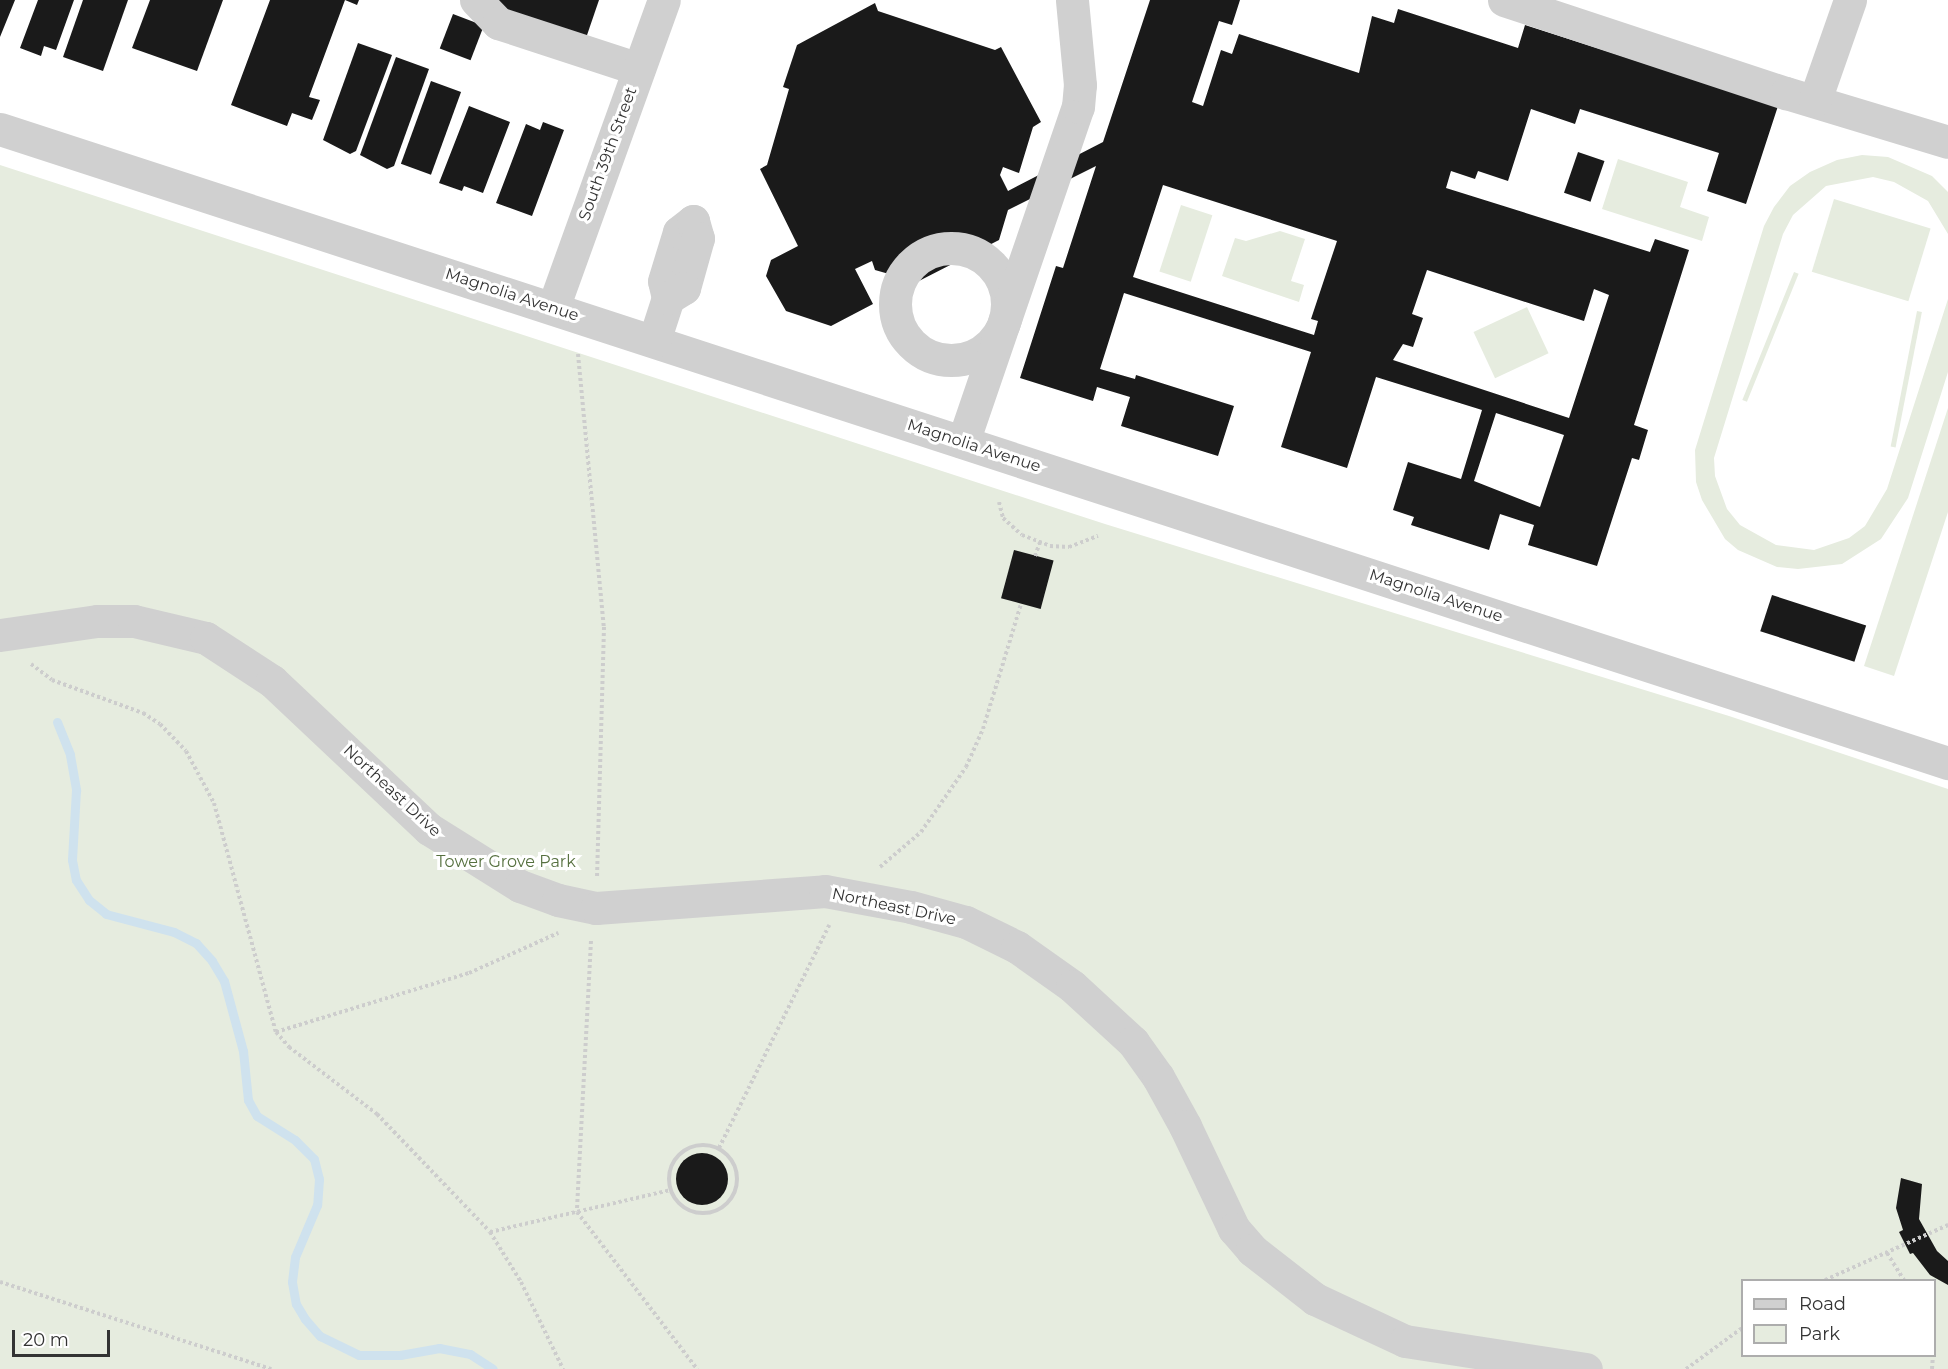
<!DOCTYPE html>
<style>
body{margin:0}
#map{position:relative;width:1948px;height:1369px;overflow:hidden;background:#fff;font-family:Montserrat,sans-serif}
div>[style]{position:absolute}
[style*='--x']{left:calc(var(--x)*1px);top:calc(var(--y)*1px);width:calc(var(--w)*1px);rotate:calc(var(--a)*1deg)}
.green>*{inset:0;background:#e6ecdf;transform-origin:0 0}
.stream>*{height:9px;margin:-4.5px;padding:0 4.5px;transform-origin:4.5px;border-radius:4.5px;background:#cfe2ee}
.building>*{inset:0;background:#1a1a1a;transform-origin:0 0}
.round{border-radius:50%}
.path>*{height:4px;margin-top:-2px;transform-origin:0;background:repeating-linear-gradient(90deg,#cdcdcd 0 3px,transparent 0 6px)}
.path>.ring{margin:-2px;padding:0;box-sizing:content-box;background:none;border:4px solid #cdcdcd;border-radius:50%}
.minor>*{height:33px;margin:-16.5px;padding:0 16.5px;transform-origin:16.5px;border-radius:16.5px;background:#d0d0d0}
.minor>.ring{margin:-16.5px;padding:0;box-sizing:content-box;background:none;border:33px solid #d0d0d0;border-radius:50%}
span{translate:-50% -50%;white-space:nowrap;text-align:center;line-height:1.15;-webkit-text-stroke:6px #fff;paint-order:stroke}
.street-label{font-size:16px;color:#333}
.park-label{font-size:16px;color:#56703f}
.legend{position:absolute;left:1741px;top:1279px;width:195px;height:78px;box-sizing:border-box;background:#fff;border:2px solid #adadad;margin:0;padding:8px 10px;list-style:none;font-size:18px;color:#333}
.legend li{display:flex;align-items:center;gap:12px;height:30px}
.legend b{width:30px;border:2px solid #adadad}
.scale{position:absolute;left:12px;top:1330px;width:98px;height:27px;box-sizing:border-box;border:3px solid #333;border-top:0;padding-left:8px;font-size:18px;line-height:21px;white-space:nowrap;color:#333;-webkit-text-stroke:4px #fff;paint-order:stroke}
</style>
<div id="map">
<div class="green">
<div style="clip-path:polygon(1862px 155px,1888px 157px,1932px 176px,1948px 192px,1948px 234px,1928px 201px,1894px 182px,1873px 177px,1826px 186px,1793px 215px,1783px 234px,1714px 458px,1715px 476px,1727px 509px,1740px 525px,1776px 545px,1814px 550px,1849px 538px,1865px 526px,1887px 489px,1948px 299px,1948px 372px,1908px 498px,1881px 539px,1842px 564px,1798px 569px,1777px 567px,1738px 550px,1725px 539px,1702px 500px,1696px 482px,1695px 450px,1764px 226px,1774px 207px,1790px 186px,1810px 172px,1837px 160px)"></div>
<div style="clip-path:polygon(1618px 159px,1688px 182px,1680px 207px,1709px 217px,1702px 241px,1602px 209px)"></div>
<div style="clip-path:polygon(evenodd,0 165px,1105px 524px,1729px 716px,1948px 789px,1948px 1369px,0 1369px,0 165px,1742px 1280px,1934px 1280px,1934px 1356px,1742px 1356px,1742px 1280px)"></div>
<div style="left:1834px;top:199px;width:101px;height:76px;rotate:17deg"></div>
<div style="left:1181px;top:205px;width:33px;height:70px;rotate:18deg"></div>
<div style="clip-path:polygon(1280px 231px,1305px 239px,1291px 281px,1304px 285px,1299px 302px,1222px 276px,1235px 238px,1246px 241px)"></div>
<div style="left:1794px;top:272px;width:5px;height:138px;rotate:22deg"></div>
<div style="left:1527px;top:307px;width:51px;height:59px;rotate:65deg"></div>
<div style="left:1917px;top:311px;width:5px;height:138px;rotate:11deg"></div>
<div style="clip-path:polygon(1948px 408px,1948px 512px,1894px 676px,1864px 666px)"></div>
</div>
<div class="stream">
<div style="--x:57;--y:722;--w:35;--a:68"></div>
<div style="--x:70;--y:755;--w:36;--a:80"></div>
<div style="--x:76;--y:790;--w:70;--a:93.3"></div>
<div style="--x:72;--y:860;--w:20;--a:79"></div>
<div style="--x:76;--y:880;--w:24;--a:57"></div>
<div style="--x:89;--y:900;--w:22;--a:39"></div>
<div style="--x:106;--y:914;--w:70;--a:14.8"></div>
<div style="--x:174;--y:932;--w:25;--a:27"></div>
<div style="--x:196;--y:943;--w:24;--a:48"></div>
<div style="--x:212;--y:961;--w:23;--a:59"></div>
<div style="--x:224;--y:981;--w:73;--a:74.8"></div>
<div style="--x:243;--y:1051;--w:49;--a:84.2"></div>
<div style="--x:248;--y:1100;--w:18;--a:61"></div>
<div style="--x:257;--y:1116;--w:45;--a:32.3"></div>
<div style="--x:295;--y:1140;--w:27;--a:45"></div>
<div style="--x:314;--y:1159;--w:21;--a:76"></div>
<div style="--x:319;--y:1179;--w:26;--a:94"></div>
<div style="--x:317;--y:1205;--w:56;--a:112.9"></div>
<div style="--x:295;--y:1257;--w:25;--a:97"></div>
<div style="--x:292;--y:1282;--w:22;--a:80"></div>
<div style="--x:296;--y:1304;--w:17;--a:59"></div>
<div style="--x:305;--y:1319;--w:23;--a:49"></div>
<div style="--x:320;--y:1336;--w:43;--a:26"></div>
<div style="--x:359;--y:1355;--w:41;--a:0"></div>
<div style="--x:400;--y:1355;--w:40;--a:-10"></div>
<div style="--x:439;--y:1348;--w:32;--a:11"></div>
<div style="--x:470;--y:1354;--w:27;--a:33"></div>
</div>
<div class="building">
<div style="clip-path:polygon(0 0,15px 0,0 37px)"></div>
<div style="clip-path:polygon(38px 0,74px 0,56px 50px,44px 46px,41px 56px,20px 48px)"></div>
<div style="clip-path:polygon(83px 0,128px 0,103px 71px,63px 57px)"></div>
<div style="clip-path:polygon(150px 0,223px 0,197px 71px,132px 48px)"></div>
<div style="clip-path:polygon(270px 0,359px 0,357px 5px,345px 0,309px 97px,320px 100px,312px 120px,292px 113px,287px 126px,231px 105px)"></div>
<div style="clip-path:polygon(496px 0,599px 0,585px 41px,493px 8px)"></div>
<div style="clip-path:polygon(evenodd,1150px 0,1240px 0,1232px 25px,1219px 21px,1192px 102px,1203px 106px,1221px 50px,1232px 54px,1239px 34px,1359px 73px,1372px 16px,1394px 23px,1398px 9px,1518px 48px,1525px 25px,1778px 106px,1746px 204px,1707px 191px,1719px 153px,1580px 109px,1575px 124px,1531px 109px,1508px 181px,1478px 171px,1475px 179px,1451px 171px,1446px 188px,1650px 252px,1655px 239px,1689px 250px,1634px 425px,1648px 430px,1639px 460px,1632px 458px,1597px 566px,1528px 545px,1534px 525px,1500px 514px,1489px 550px,1411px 525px,1414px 517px,1393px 510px,1408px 462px,1461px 479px,1482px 410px,1376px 377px,1347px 468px,1281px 447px,1311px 352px,1124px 293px,1100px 369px,1135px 379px,1136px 375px,1234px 406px,1218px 456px,1121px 426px,1130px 397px,1097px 387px,1093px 401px,1020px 378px,1056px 266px,1063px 268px,1096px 166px,1008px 210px,999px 240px,917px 282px,875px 270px,872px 261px,855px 269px,873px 304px,831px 326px,786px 311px,766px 276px,771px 260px,798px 246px,760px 169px,767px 165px,789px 89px,783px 87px,797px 45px,875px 3px,878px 11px,995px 50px,1001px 47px,1041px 122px,1033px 127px,1019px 173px,1003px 167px,1000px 175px,1008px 191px,1103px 142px,1150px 0,1163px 185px,1337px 241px,1311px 319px,1318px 321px,1314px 335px,1133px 277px,1163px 185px,1150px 0,1427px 270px,1584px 321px,1594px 289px,1609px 295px,1569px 418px,1393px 360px,1403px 344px,1413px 347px,1423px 318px,1412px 314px,1427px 270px,1150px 0,1496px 413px,1564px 435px,1540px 507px,1474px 481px,1496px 413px)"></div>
<div style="left:453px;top:14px;width:33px;height:37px;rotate:21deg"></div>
<div style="clip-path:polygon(358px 43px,392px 55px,356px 151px,350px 154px,323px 140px)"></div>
<div style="clip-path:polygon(396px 57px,429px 69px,394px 166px,387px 169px,360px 155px)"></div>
<div style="left:431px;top:81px;width:32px;height:88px;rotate:20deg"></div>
<div style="clip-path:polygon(469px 106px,510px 122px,483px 193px,464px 186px,462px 191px,439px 183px)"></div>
<div style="clip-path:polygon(543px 122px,564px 130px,532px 216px,496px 203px,526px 124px,540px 130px)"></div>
<div style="left:1578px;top:152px;width:28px;height:43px;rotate:19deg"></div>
<div style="left:1014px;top:550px;width:41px;height:50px;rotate:15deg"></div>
<div style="left:1772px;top:595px;width:99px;height:38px;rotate:18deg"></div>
<div class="round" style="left:676px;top:1153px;width:52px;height:52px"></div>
<div style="clip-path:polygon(1901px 1178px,1922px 1184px,1919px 1219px,1937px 1251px,1948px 1261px,1948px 1285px,1930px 1275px,1913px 1253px,1910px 1254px,1899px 1232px,1903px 1230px,1896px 1208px)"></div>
</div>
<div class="path">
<div style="--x:578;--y:354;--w:274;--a:84.6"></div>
<div style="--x:604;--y:627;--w:250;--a:91.6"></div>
<div style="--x:999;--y:502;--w:16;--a:76"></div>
<div style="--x:1003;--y:518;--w:25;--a:42"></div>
<div style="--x:1022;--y:535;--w:30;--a:21"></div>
<div style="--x:1050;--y:546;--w:19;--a:3"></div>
<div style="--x:1069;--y:547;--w:31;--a:-21"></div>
<div style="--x:1035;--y:556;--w:15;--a:-70"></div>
<div style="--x:31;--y:664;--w:26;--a:37"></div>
<div style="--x:52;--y:680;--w:97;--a:19.9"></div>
<div style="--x:143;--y:713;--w:20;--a:33"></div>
<div style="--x:160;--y:724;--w:37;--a:46"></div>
<div style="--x:186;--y:751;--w:59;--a:61.7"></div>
<div style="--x:214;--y:803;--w:237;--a:74.9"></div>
<div style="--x:276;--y:1032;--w:20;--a:49"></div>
<div style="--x:289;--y:1047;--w:111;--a:37.3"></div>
<div style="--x:377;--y:1114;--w:163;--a:46.2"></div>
<div style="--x:490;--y:1232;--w:59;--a:58.2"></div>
<div style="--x:521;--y:1282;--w:97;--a:64.2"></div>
<div style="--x:880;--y:867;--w:54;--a:-40.5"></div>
<div style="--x:921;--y:832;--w:79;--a:-55.3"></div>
<div style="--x:966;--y:767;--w:42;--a:-65.9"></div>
<div style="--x:983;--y:729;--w:131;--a:-73.1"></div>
<div style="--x:591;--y:941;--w:271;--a:93"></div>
<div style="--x:577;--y:1212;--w:198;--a:52.6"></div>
<div style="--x:276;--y:1032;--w:202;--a:-17"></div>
<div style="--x:469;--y:973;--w:98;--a:-24.2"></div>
<div class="ring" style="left:669px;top:1145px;width:64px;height:64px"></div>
<div style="--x:719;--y:1148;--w:249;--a:-63.7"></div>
<div style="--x:490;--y:1232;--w:186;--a:-13.1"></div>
<div style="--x:1887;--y:1253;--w:32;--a:58"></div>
<div style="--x:1825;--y:1280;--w:135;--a:-24.1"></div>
<div style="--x:0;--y:1282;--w:285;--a:17.8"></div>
<div style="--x:1686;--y:1369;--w:69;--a:-36.2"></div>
<div style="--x:1932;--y:1369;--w:13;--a:-86"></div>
</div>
<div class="minor">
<div style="--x:476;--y:0;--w:32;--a:46"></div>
<div style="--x:498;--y:23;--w:148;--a:18.1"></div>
<div style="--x:1504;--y:0;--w:297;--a:18.3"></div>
<div style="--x:1786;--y:93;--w:169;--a:16.8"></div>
<div style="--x:1815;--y:100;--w:106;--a:-70.7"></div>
<div style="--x:0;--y:129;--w:2049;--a:18.03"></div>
<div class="ring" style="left:895px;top:248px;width:79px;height:79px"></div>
<div style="--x:553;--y:308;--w:327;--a:-70.2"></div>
<div style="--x:654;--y:341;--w:45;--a:-72"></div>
<div style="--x:668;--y:298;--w:17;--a:-103"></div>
<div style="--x:664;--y:281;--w:51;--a:-73"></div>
<div style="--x:679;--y:232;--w:18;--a:-38"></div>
<div style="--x:693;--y:221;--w:18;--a:74"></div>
<div style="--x:698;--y:238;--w:52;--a:105.6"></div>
<div style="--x:684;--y:288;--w:19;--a:148"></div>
<div style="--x:963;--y:442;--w:354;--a:-71.1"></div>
<div style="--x:1078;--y:107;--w:22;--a:-85"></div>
<div style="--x:1080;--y:85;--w:85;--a:-95.4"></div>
<div style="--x:0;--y:635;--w:98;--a:-8.2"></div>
<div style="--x:97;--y:621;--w:37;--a:0"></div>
<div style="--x:134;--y:621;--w:74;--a:13.3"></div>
<div style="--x:206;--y:638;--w:79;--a:33.1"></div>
<div style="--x:272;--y:681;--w:216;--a:43.3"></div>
<div style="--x:429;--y:829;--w:107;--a:32.1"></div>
<div style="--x:520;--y:886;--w:40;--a:20.2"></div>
<div style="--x:558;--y:900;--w:39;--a:12"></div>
<div style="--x:596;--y:908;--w:230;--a:-4.2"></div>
<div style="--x:825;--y:891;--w:87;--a:10.5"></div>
<div style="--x:911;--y:907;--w:57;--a:15.3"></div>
<div style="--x:966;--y:922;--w:57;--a:26.1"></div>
<div style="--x:1017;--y:947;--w:67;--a:35.3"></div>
<div style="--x:1072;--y:986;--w:83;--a:42.6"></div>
<div style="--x:1133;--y:1042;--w:43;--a:54.5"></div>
<div style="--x:1158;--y:1077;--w:56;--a:61.1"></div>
<div style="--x:1185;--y:1126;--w:114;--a:64.6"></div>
<div style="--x:1234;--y:1229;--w:28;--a:49"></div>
<div style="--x:1252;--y:1250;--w:80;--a:37.9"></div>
<div style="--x:1315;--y:1299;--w:99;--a:25"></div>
<div style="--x:1405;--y:1341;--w:183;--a:8.8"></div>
</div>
<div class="street-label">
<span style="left:608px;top:154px;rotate:-70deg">South 39th Street</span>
<span style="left:512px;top:295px;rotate:18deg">Magnolia Avenue</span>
<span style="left:974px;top:446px;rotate:18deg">Magnolia Avenue</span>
<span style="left:1436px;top:596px;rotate:18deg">Magnolia Avenue</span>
<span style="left:392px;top:791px;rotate:43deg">Northeast Drive</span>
<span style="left:894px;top:907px;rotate:12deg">Northeast Drive</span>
</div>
<div class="park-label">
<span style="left:506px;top:862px">Tower Grove Park</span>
</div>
<ul class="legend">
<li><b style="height:8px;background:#d0d0d0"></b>Road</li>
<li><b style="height:16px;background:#e6ecdf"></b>Park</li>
</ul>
<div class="scale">20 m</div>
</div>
